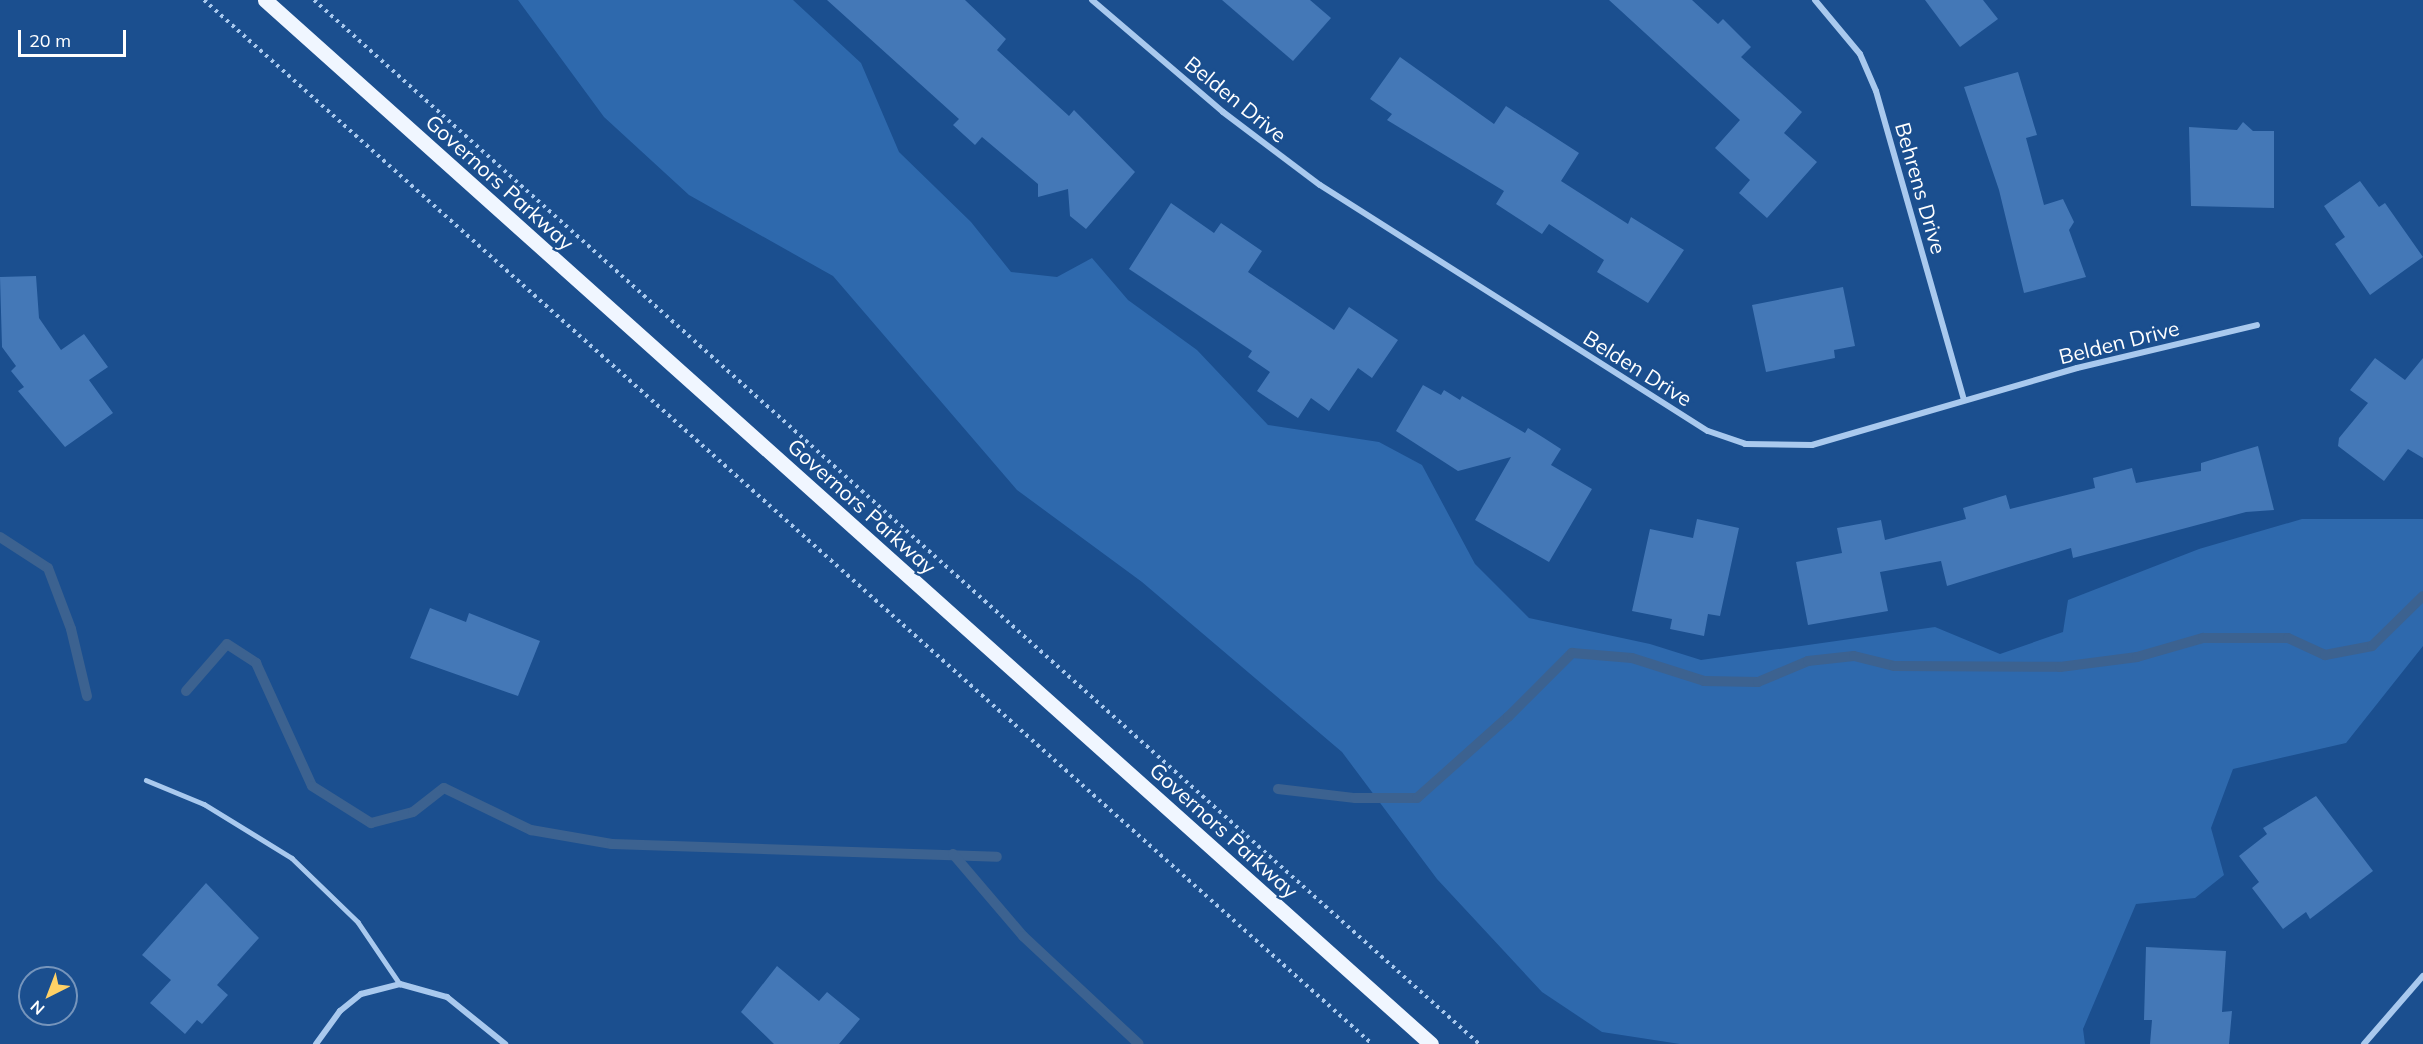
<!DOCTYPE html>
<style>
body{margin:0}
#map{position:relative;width:2423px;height:1044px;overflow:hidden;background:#1b4f8f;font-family:Mulish,sans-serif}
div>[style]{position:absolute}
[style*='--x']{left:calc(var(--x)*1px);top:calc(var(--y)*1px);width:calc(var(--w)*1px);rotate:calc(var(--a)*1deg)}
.green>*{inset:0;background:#2e69ad}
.stream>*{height:10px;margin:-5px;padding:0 5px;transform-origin:5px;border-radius:5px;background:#3c6290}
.building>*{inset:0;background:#4478b7}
.path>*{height:4px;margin-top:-2px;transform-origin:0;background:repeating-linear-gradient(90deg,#a9c9ee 0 3px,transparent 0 7.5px)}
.lane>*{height:4.5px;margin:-2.25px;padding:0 2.25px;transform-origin:2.25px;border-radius:2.25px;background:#a9c9ee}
.street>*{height:6px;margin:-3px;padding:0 3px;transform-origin:3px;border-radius:3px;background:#a9c9ee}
.primary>*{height:15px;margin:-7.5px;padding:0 7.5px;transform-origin:7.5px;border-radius:7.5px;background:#f0f6ff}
span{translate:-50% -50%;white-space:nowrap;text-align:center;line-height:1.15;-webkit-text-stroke:4.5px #1b4f8f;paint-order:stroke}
.street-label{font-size:21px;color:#fff}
.north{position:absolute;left:18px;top:966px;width:60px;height:60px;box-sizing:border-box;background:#1b4f8f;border:2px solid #7695bc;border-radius:50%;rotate:222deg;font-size:16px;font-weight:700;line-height:24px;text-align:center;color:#fff}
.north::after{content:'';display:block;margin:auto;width:21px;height:27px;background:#ffd166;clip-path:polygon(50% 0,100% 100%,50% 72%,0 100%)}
.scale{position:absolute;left:18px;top:30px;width:108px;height:27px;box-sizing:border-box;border:3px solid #fff;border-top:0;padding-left:8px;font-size:18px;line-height:21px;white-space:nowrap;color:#fff;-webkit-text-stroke:4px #1b4f8f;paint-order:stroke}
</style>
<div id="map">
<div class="green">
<div style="clip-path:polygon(518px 0,793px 0,861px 63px,899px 152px,971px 222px,1011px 272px,1057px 277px,1092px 258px,1128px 300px,1197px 350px,1268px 425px,1379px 442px,1422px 465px,1475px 564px,1529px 618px,1650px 644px,1701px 660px,1935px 627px,2000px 654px,2063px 632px,2068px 600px,2199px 549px,2302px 519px,2423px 519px,2423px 646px,2346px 743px,2233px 769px,2211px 828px,2224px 875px,2195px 898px,2136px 904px,2083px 1029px,2085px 1044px,1680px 1044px,1602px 1032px,1542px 992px,1437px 879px,1342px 752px,1142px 582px,1017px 490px,833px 276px,689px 195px,604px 117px)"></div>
</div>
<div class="stream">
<div style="--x:0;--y:537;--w:57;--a:32.9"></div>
<div style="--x:48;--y:568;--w:65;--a:69.3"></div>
<div style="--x:71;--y:629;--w:69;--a:76.6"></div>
<div style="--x:186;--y:691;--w:62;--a:-48.9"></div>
<div style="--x:227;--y:644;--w:35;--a:33"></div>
<div style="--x:256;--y:663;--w:135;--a:65.5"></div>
<div style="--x:312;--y:786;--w:70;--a:32.1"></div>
<div style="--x:371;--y:823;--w:43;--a:-14.7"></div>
<div style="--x:413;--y:812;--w:39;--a:-38"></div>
<div style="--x:444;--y:788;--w:97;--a:25.8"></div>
<div style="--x:531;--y:830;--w:82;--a:9.8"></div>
<div style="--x:612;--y:844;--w:385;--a:1.9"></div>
<div style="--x:1278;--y:789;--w:78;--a:6.7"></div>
<div style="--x:1355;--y:798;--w:62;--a:0"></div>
<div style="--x:1417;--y:798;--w:122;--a:-41.7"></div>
<div style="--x:1508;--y:717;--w:91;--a:-45"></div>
<div style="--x:1572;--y:653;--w:60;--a:4.8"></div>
<div style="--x:1632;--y:658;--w:76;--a:17.7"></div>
<div style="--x:1704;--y:681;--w:54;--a:1.1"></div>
<div style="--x:1758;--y:682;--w:54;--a:-22.8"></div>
<div style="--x:1808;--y:661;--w:46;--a:-6.2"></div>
<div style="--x:1854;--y:656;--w:41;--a:14"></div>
<div style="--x:1894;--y:666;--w:166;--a:0.3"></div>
<div style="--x:2060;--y:667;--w:78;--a:-7.4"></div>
<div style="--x:2137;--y:657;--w:69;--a:-16.1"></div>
<div style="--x:2203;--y:638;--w:85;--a:0"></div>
<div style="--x:2288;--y:638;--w:41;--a:24.7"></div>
<div style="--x:2325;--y:655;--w:48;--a:-10.8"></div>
<div style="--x:2372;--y:646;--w:71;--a:-44.4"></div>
<div style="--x:953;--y:854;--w:108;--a:49.5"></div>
<div style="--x:1023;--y:936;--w:158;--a:43"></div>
</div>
<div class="building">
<div style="clip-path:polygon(827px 0,965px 0,1006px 39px,997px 50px,1069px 116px,1074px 110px,1135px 172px,1086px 229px,1070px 216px,1068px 189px,1038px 197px,1038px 184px,982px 137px,975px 145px,953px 125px,959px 119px)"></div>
<div style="clip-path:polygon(1222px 0,1310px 0,1331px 18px,1293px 61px)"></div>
<div style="clip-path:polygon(1609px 0,1692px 0,1718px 24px,1723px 19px,1751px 47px,1741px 57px,1802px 112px,1784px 133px,1817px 162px,1767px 218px,1739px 193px,1750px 180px,1715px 148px,1740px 120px)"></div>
<div style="clip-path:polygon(1925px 0,1983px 0,1998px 19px,1960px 47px)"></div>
<div style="clip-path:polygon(1400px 57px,1494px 124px,1506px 106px,1579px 153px,1561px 181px,1628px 224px,1631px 217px,1684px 250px,1648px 303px,1597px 272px,1604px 260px,1549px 224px,1542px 234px,1496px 204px,1504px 191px,1387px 120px,1392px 114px,1370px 99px)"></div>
<div style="clip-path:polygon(2018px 72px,2037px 135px,2026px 138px,2044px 205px,2063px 199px,2074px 222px,2069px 230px,2086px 277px,2024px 293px,1999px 190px,1964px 87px)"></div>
<div style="clip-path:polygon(2243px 122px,2253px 131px,2274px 131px,2274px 208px,2191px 206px,2189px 127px,2237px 130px)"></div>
<div style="clip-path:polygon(2360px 181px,2379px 207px,2385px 203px,2423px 257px,2370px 295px,2335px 244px,2345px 237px,2324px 206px)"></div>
<div style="clip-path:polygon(1171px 203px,1214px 233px,1221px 223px,1262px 251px,1248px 272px,1334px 330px,1349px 307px,1398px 340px,1372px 378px,1358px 368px,1329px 411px,1311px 398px,1298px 418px,1257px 391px,1270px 372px,1248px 357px,1252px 351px,1129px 269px)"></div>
<div style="clip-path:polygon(36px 276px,39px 318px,61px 350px,84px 334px,108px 367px,89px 380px,113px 413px,65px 447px,18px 391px,24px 387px,11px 371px,16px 366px,2px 347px,0 277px)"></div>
<div style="clip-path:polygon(1843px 287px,1855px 346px,1834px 350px,1835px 358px,1766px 372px,1752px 305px)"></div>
<div style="clip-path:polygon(2375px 358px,2405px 380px,2423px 358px,2423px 458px,2408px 449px,2384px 481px,2338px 446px,2339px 438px,2368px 403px,2350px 390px)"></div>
<div style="clip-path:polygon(1423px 385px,1441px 395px,1444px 390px,1460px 400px,1462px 396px,1525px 433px,1528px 428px,1544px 438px,1561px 449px,1551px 465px,1592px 489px,1549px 562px,1475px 520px,1511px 457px,1458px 471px,1396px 431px)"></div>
<div style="clip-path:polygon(2258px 446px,2274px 510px,2246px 512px,2073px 558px,2071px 548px,1947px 586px,1941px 561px,1880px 572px,1888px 611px,1808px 625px,1796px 562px,1842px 553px,1837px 528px,1881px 520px,1885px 540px,1966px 519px,1963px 508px,2006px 495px,2010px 509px,2095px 488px,2093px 478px,2132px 468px,2136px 483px,2201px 471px,2201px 463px)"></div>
<div style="clip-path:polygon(1697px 519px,1739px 528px,1720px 616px,1708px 614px,1704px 636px,1670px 629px,1672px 619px,1632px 611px,1650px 529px,1693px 538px)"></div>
<div style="clip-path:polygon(430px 608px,466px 622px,469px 613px,540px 641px,518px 696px,410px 658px)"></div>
<div style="clip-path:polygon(2316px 796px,2373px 871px,2310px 919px,2306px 912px,2283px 929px,2252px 888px,2259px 882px,2239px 856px,2267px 834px,2263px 828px)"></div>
<div style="clip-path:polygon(206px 883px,259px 938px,217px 985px,228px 995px,202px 1024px,197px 1020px,185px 1034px,150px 1003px,171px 980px,142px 955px)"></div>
<div style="clip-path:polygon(2146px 947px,2226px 951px,2222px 1012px,2232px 1011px,2229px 1044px,2150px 1044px,2152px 1020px,2144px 1020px)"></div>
<div style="clip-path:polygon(777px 966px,819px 1001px,827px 992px,860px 1019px,839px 1044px,774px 1044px,741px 1012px)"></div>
</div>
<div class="path">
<div style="--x:204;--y:0;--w:1567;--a:41.79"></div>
<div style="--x:314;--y:0;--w:1564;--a:41.86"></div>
</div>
<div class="lane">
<div style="--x:146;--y:780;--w:63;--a:22.5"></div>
<div style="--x:204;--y:804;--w:103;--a:31.5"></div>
<div style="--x:292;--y:858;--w:92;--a:44.1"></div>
<div style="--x:358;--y:922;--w:75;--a:55.9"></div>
</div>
<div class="street">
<div style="--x:1092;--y:0;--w:172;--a:40.5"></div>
<div style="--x:1223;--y:112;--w:121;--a:37"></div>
<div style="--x:1320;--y:185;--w:459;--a:32.4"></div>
<div style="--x:1708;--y:431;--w:39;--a:19"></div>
<div style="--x:1745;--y:444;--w:67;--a:0.9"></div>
<div style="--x:1812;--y:445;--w:276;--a:-16.2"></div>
<div style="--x:2077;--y:368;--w:185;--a:-13.4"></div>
<div style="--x:1815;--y:0;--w:70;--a:50.2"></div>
<div style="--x:1860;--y:54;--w:40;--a:66.6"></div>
<div style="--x:1876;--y:91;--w:321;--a:74.1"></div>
<div style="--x:316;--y:1044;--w:41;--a:-54"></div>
<div style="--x:340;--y:1011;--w:27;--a:-39"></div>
<div style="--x:361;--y:994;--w:40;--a:-14.4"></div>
<div style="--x:400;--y:984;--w:49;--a:15.5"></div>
<div style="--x:447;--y:997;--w:75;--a:39"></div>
<div style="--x:2364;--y:1044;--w:90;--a:-49.1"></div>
</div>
<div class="primary">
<div style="--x:265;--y:0;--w:1565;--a:41.84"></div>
</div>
<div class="street-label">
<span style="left:1236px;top:99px;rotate:39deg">Belden Drive</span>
<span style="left:500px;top:182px;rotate:42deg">Governors Parkway</span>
<span style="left:1921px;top:188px;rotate:74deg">Behrens Drive</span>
<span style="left:2119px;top:342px;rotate:-14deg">Belden Drive</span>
<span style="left:1638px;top:368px;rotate:32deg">Belden Drive</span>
<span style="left:862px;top:506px;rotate:42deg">Governors Parkway</span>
<span style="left:1224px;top:830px;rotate:42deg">Governors Parkway</span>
</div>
<div class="north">N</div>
<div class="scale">20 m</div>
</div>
